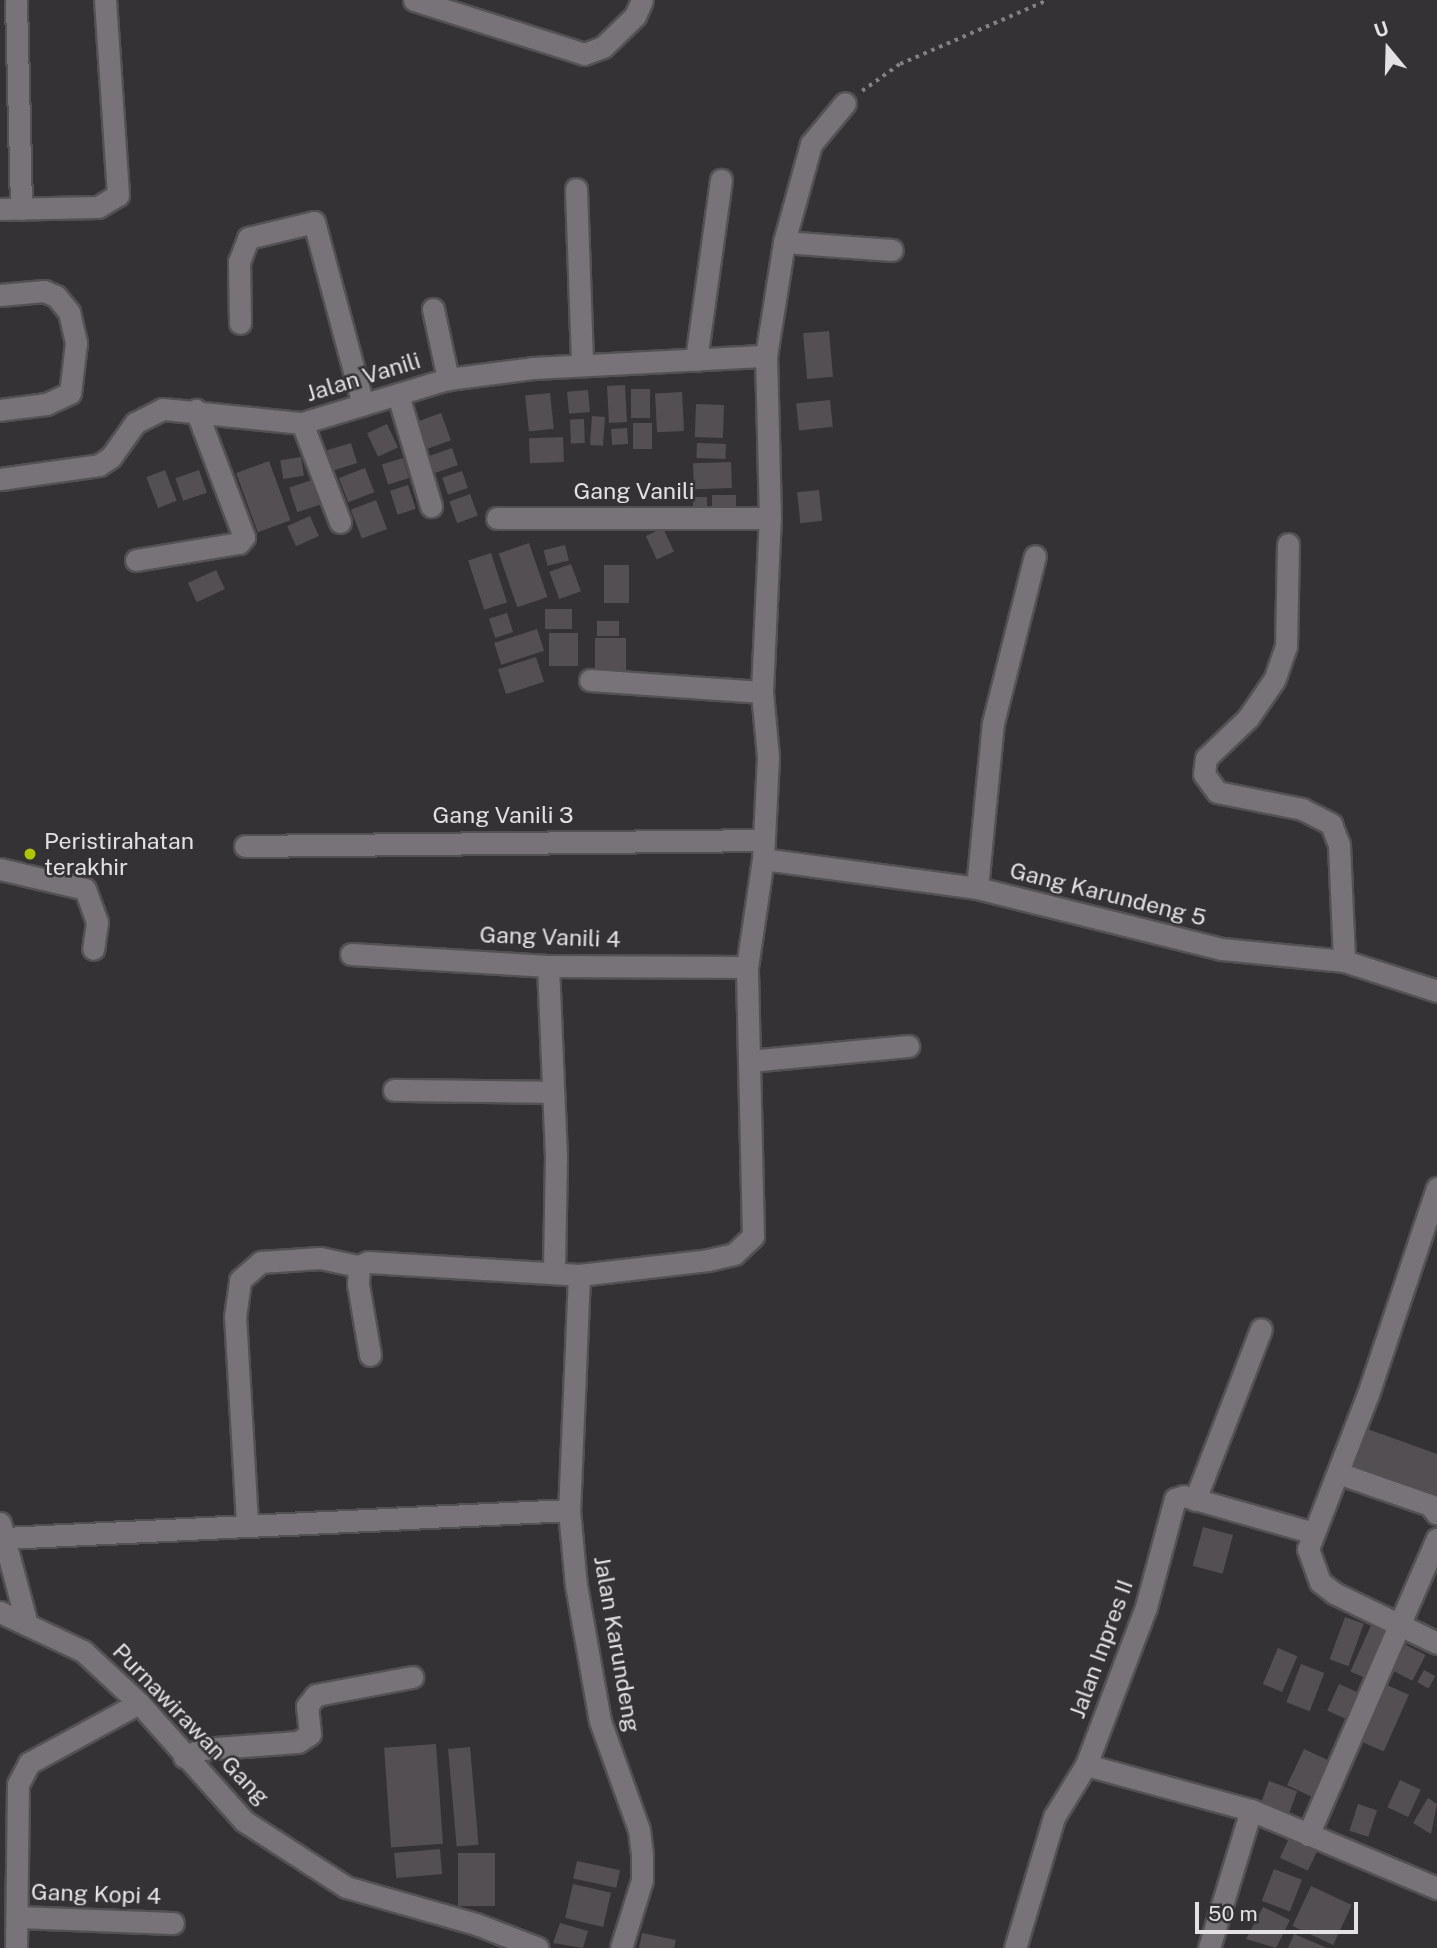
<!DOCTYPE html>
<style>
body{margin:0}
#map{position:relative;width:1437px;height:1948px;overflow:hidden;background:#353235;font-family:"Public Sans",sans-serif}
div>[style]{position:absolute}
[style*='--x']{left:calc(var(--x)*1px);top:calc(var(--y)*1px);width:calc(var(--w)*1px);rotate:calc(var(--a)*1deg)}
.building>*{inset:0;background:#534f53;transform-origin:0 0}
.path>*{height:3.5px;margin-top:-1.75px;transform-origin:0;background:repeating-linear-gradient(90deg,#828082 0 3.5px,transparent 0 8.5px)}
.roads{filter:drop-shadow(2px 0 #545154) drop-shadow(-2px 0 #545154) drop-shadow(0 2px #545154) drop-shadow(0 -2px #545154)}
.minor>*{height:21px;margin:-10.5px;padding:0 10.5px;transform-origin:10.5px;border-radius:10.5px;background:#787378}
.dots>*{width:19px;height:19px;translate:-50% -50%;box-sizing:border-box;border:4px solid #353235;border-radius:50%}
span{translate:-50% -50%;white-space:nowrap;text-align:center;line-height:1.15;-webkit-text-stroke:5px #353235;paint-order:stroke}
.street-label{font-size:23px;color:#e3e1e3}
.poi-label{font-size:23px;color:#e3e1e3}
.left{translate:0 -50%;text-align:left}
.north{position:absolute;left:1353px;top:14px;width:70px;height:70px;-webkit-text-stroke:5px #353235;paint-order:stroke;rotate:341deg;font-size:19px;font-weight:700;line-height:28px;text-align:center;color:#e3e1e3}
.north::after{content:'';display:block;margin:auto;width:24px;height:32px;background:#e3e1e3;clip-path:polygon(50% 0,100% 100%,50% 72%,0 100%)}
.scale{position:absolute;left:1195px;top:1902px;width:163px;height:32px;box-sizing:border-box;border:4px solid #e3e1e3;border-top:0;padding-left:9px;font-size:21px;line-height:24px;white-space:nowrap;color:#e3e1e3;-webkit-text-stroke:5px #353235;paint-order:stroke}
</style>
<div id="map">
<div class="building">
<div style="left:829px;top:331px;width:46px;height:26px;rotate:85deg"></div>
<div style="left:625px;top:385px;width:37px;height:18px;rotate:87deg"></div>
<div style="left:631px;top:389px;width:19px;height:29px"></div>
<div style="left:588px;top:390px;width:22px;height:21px;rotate:85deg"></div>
<div style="left:682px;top:392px;width:39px;height:27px;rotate:87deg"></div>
<div style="left:550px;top:393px;width:36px;height:25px;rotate:84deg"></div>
<div style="left:830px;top:400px;width:27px;height:34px;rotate:84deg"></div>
<div style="left:696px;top:404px;width:28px;height:33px;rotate:2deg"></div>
<div style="left:441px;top:413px;width:29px;height:27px;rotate:70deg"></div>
<div style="left:592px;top:416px;width:13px;height:29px;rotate:4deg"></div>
<div style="left:584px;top:419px;width:24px;height:14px;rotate:88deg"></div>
<div style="left:652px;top:423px;width:26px;height:19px;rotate:90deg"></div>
<div style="left:387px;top:424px;width:26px;height:22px;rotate:65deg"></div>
<div style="left:627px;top:428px;width:16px;height:16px;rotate:86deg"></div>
<div style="left:563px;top:437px;width:25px;height:34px;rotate:88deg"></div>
<div style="left:351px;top:443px;width:21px;height:25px;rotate:73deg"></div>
<div style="left:697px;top:443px;width:29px;height:15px;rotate:2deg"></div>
<div style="left:452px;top:448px;width:18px;height:25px;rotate:71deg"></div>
<div style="left:301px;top:457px;width:19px;height:21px;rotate:81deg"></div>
<div style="left:403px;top:458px;width:21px;height:22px;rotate:73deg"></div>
<div style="left:269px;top:461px;width:63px;height:35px;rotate:70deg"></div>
<div style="left:731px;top:462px;width:26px;height:38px;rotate:88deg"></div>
<div style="left:365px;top:468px;width:26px;height:28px;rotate:69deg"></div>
<div style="left:165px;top:470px;width:33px;height:20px;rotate:69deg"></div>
<div style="left:199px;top:470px;width:24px;height:25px;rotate:71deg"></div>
<div style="left:462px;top:471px;width:18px;height:21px;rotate:71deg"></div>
<div style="left:312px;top:480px;width:26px;height:24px;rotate:72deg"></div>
<div style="left:408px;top:485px;width:25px;height:19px;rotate:72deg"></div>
<div style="left:819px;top:490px;width:31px;height:22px;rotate:84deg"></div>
<div style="left:470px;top:494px;width:23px;height:22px;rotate:70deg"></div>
<div style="left:736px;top:495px;width:15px;height:24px;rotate:90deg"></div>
<div style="left:693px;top:497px;width:14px;height:10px"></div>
<div style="left:376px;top:500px;width:31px;height:27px;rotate:69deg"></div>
<div style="left:310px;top:516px;width:22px;height:25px;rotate:66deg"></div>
<div style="left:663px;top:528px;width:26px;height:19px;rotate:65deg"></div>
<div style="left:529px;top:543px;width:57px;height:32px;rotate:71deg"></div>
<div style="left:565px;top:545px;width:16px;height:22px;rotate:76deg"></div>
<div style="left:491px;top:553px;width:52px;height:24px;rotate:72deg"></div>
<div style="left:571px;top:564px;width:29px;height:23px;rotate:70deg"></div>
<div style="left:604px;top:565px;width:25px;height:38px"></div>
<div style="left:216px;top:570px;width:21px;height:31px;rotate:65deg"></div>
<div style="left:572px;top:609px;width:20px;height:27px;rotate:90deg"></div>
<div style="left:507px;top:613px;width:20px;height:19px;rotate:72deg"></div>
<div style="left:597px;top:621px;width:22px;height:15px"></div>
<div style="left:537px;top:629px;width:23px;height:45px;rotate:72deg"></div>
<div style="left:578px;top:633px;width:33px;height:29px;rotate:90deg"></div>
<div style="left:626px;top:638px;width:32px;height:31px;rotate:90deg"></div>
<div style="left:536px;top:657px;width:26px;height:40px;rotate:72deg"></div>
<div style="clip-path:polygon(1362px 1427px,1437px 1454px,1437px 1496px,1349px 1464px)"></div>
<div style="left:1203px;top:1527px;width:31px;height:40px;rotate:15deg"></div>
<div style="left:1345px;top:1617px;width:20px;height:45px;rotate:20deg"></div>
<div style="left:1372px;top:1623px;width:17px;height:53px;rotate:24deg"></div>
<div style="left:1406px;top:1645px;width:22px;height:29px;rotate:27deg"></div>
<div style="left:1278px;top:1648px;width:21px;height:39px;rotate:23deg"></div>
<div style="left:1301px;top:1664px;width:25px;height:41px;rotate:21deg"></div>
<div style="left:1424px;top:1670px;width:13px;height:14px;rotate:29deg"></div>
<div style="left:1339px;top:1684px;width:22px;height:29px;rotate:24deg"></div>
<div style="left:1387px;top:1685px;width:24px;height:62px;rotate:24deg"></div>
<div style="left:436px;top:1744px;width:100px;height:52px;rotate:86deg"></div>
<div style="left:470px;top:1747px;width:98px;height:22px;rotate:85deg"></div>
<div style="left:1304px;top:1749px;width:29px;height:40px;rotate:25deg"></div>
<div style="left:1400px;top:1780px;width:23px;height:30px;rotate:25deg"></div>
<div style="left:1269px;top:1781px;width:30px;height:24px;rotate:20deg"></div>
<div style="clip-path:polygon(1428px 1798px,1437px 1804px,1431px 1834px,1413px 1823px)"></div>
<div style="left:1358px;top:1804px;width:20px;height:28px;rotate:18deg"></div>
<div style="left:1290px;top:1836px;width:31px;height:24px;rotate:25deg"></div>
<div style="left:440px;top:1849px;width:25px;height:46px;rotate:85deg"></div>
<div style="left:458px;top:1853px;width:37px;height:53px"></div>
<div style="left:577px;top:1861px;width:44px;height:18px;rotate:12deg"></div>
<div style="left:1274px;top:1869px;width:30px;height:34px;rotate:21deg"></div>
<div style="left:573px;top:1884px;width:39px;height:35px;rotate:13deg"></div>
<div style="left:1311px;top:1886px;width:45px;height:44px;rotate:25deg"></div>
<div style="clip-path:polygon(1263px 1907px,1290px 1920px,1276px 1948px,1246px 1939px)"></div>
<div style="clip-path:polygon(560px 1923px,588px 1931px,583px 1948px,553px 1943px)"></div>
<div style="clip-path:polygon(642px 1933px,676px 1940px,674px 1948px,639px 1948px)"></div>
<div style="clip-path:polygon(1294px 1934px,1327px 1948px,1288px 1948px)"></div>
</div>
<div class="path">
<div style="--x:862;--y:91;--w:47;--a:-35.4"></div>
<div style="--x:900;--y:64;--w:161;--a:-23.4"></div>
</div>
<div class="roads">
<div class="minor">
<div style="--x:414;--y:0;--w:178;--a:17.6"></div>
<div style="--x:584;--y:54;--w:20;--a:-20"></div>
<div style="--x:603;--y:47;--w:45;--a:-44.1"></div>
<div style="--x:635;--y:16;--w:17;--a:-66"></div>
<div style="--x:16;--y:1;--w:208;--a:88.6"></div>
<div style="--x:576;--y:189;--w:176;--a:88"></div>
<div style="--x:0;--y:209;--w:98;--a:-1.2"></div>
<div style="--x:98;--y:207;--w:23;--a:-31"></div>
<div style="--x:118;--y:195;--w:195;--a:-93.8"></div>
<div style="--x:784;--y:242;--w:108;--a:4.2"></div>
<div style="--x:0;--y:295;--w:44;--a:-5.2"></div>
<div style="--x:44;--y:291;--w:13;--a:23"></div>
<div style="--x:56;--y:296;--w:21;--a:51"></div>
<div style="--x:69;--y:312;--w:32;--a:77"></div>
<div style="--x:76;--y:343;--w:50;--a:96.8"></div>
<div style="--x:70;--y:393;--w:26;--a:155"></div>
<div style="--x:46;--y:404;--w:46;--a:172.6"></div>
<div style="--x:433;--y:309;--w:72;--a:77.9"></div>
<div style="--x:240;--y:323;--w:61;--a:-90.9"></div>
<div style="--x:239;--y:262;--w:26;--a:-69"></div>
<div style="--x:248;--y:238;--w:68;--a:-13.6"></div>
<div style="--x:314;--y:222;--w:189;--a:75"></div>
<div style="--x:696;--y:360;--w:182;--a:-82.1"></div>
<div style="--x:398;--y:395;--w:116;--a:73.4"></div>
<div style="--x:302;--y:423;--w:106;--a:69"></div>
<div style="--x:0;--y:479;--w:100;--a:-8"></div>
<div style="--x:99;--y:465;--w:14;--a:-34"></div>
<div style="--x:111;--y:457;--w:42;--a:-54.8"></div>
<div style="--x:135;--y:423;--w:31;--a:-27"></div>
<div style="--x:163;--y:409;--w:140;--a:5.8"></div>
<div style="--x:302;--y:423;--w:152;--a:-16.8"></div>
<div style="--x:448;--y:379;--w:87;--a:-7.3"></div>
<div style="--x:534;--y:368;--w:232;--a:-3"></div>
<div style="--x:497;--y:518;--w:273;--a:0"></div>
<div style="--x:1288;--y:544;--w:102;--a:91.1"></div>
<div style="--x:1286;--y:646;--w:36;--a:109"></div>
<div style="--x:1274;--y:680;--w:46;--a:124.4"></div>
<div style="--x:1248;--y:718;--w:58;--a:136.4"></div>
<div style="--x:1206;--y:758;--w:16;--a:97"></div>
<div style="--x:1204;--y:774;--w:22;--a:54"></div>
<div style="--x:1217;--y:792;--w:87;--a:11.3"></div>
<div style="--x:1302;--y:809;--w:33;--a:27"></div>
<div style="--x:1331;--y:824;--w:22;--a:69"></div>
<div style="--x:1339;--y:845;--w:116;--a:87.5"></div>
<div style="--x:136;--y:560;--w:104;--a:-9.4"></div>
<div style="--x:239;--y:543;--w:8;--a:-50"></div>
<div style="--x:244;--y:537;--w:136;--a:-110.7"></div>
<div style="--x:590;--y:680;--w:172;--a:4"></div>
<div style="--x:245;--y:846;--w:517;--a:-0.66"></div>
<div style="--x:763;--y:859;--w:216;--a:7.7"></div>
<div style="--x:977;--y:888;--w:252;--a:14"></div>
<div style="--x:1222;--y:949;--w:123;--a:5.6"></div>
<div style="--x:1344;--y:961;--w:98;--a:17.9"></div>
<div style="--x:0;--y:869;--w:87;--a:13.2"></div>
<div style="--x:85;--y:889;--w:35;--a:70"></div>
<div style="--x:97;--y:922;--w:27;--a:98"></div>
<div style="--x:977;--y:888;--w:166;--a:-84.5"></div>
<div style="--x:993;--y:723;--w:172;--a:-75.9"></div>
<div style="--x:351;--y:954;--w:197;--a:3.5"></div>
<div style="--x:548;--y:966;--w:199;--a:0.3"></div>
<div style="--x:548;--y:966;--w:189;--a:87.6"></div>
<div style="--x:556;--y:1155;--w:116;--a:91"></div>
<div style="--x:749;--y:1061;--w:160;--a:-5.4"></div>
<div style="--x:394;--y:1090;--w:159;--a:0.7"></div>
<div style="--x:1437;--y:1188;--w:217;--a:108.5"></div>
<div style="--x:1368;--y:1394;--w:166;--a:111.2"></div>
<div style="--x:1308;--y:1549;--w:35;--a:70"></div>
<div style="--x:1320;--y:1582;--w:18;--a:38"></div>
<div style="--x:1334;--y:1593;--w:114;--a:25.9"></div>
<div style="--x:579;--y:1275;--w:235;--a:92.4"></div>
<div style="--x:569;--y:1510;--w:75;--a:84.7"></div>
<div style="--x:576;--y:1585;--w:138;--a:80"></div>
<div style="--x:600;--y:1721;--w:116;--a:70.3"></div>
<div style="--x:639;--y:1830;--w:26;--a:83"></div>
<div style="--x:642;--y:1856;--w:24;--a:90"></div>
<div style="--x:642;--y:1880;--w:71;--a:107.2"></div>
<div style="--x:370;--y:1355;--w:72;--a:-99.6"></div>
<div style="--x:358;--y:1284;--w:18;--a:-87"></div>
<div style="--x:359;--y:1266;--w:10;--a:-24"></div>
<div style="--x:368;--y:1262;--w:211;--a:3.5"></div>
<div style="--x:579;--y:1275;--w:130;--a:-6.6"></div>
<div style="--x:708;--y:1260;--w:27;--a:-13"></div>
<div style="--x:734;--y:1254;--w:26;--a:-43"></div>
<div style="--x:753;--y:1236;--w:269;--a:-91.3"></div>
<div style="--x:747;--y:967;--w:109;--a:-81.6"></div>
<div style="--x:763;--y:859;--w:102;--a:-87.2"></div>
<div style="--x:768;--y:757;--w:65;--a:-95.3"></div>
<div style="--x:762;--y:692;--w:174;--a:-87.4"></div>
<div style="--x:770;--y:518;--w:162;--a:-91.4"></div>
<div style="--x:766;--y:356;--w:115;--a:-81"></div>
<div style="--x:784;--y:242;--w:102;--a:-74.6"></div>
<div style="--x:811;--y:144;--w:53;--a:-50.3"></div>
<div style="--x:1338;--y:1473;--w:97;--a:19.2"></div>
<div style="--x:1430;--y:1505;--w:11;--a:52"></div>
<div style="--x:1195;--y:1500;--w:183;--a:-68.9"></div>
<div style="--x:0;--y:1523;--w:101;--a:75.1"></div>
<div style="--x:247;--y:1523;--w:206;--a:-93.3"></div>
<div style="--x:235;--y:1317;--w:37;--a:-82"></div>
<div style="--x:240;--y:1280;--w:28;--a:-41"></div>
<div style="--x:261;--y:1262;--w:59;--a:-3.9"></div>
<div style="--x:320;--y:1258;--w:40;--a:12"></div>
<div style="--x:5;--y:1538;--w:565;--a:-2.84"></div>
<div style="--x:0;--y:1612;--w:92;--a:25.2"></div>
<div style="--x:83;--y:1651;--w:76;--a:42.9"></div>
<div style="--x:139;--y:1703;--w:158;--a:48.3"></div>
<div style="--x:244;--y:1821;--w:121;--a:32.9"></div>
<div style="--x:346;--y:1887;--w:135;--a:15.9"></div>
<div style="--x:476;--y:1924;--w:66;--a:21.2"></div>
<div style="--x:184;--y:1757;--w:20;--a:-24"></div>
<div style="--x:202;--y:1749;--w:96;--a:-4.2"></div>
<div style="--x:298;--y:1742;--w:14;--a:-34"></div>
<div style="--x:310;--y:1734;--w:28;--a:-96"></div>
<div style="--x:307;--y:1706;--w:14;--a:-51"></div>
<div style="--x:316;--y:1695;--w:98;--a:-10.6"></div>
<div style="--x:1086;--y:1765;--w:171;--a:15.3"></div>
<div style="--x:1251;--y:1810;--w:202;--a:22.8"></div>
<div style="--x:1308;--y:1835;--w:323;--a:-66.5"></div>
<div style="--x:17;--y:1917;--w:156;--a:2.2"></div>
<div style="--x:16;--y:1948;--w:164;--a:-89.3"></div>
<div style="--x:18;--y:1784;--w:24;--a:-62"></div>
<div style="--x:29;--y:1763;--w:125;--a:-28.6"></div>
<div style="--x:1015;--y:1948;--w:137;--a:-73.4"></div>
<div style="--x:1054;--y:1817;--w:61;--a:-58.4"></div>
<div style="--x:1086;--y:1765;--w:169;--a:-69.2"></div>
<div style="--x:1146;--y:1607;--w:112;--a:-75"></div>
<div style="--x:1175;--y:1499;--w:9;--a:-18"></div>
<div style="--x:1184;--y:1496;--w:135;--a:15.9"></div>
<div style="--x:1209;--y:1948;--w:144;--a:-73.1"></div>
</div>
</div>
<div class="dots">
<div style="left:30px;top:854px;background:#b0c501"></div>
</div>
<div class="street-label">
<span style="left:363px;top:377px;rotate:-17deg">Jalan Vanili</span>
<span style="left:634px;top:491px">Gang Vanili</span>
<span style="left:503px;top:815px">Gang Vanili 3</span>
<span style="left:1108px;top:894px;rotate:14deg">Gang Karundeng 5</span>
<span style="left:550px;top:937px;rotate:2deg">Gang Vanili 4</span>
<span style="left:617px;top:1644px;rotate:80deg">Jalan Karundeng</span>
<span style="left:1101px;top:1649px;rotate:-70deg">Jalan Inpres II</span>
<span style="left:191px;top:1724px;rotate:46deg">Purnawirawan Gang</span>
<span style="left:96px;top:1894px;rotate:2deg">Gang Kopi 4</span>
</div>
<div class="poi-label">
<span class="left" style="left:44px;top:854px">Peristirahatan<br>terakhir</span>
</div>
<div class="north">U</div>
<div class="scale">50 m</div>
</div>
